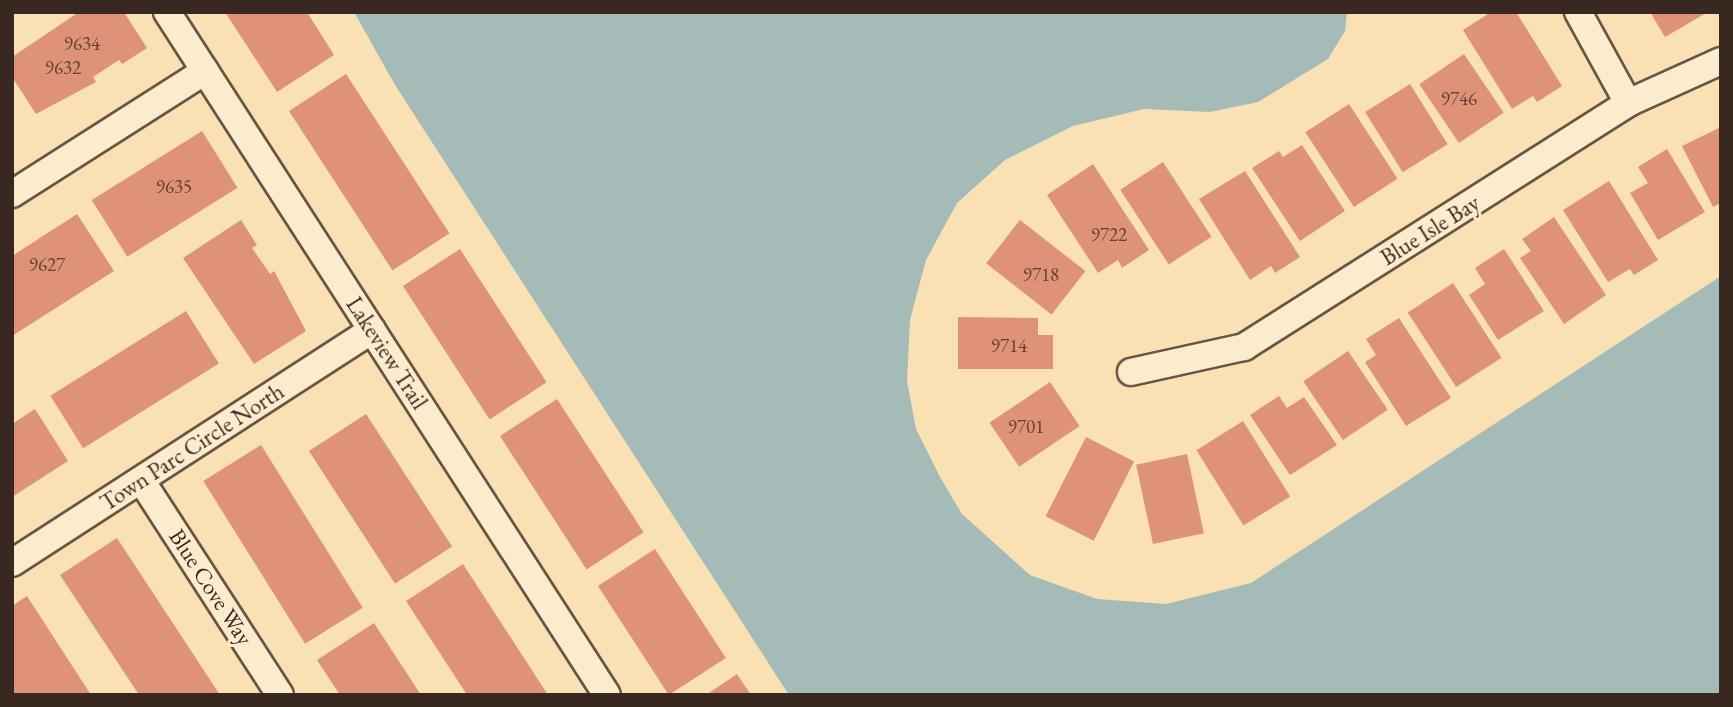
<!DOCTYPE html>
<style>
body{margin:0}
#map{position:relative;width:1733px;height:707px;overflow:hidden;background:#fae1b4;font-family:"EB Garamond",serif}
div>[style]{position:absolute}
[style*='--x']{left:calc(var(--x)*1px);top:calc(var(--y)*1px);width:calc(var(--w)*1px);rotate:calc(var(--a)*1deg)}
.water>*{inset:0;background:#a4bbb8}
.building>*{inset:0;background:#de9278;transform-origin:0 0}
.roads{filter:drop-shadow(2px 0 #685644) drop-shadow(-2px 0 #685644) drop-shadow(0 2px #685644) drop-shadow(0 -2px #685644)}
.minor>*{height:26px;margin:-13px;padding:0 13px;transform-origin:13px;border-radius:13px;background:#fcecce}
span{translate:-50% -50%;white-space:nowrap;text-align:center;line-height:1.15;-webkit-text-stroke:6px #fcecce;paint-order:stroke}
.number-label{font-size:19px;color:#624235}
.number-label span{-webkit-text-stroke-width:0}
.street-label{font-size:23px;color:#38281f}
.frame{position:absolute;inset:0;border:14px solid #38281f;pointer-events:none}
</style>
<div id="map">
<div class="water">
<div style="clip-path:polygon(354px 12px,1347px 12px,1345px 31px,1328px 59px,1258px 102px,1210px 112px,1144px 109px,1073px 126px,1005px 160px,957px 203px,926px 260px,910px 320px,907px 381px,916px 429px,940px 477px,962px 514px,1030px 575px,1097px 599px,1166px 604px,1251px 583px,1721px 276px,1721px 695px,789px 695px,395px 85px)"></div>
</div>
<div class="building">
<div style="clip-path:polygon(79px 12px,124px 12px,147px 48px,122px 64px,119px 60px,93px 77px,96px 82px,36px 114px,12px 77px,12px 57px)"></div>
<div style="clip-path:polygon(225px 12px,307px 12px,334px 55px,277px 92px)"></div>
<div style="clip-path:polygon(1491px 12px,1516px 12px,1562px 86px,1537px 102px,1533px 96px,1512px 109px,1463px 30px)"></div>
<div style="clip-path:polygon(1650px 12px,1708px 12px,1665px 37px)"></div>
<div style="left:1464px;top:54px;width:71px;height:54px;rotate:56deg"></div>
<div style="left:346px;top:74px;width:190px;height:68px;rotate:57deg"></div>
<div style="left:1410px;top:84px;width:71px;height:53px;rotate:58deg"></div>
<div style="left:1349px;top:104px;width:89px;height:52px;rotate:57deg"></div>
<div style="clip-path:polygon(1721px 127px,1721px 203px,1713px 207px,1682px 146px)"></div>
<div style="left:202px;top:131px;width:67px;height:130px;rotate:58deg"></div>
<div style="clip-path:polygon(1302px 145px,1345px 211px,1300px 241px,1252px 168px,1279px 151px,1283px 157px)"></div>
<div style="clip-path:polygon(1667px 149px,1705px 212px,1658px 240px,1630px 193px,1648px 183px,1638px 167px)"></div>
<div style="left:1163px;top:162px;width:89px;height:51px;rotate:57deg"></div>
<div style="clip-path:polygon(1093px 164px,1149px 250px,1122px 268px,1118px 260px,1098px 273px,1047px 195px)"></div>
<div style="clip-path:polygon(1245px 171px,1300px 257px,1275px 273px,1271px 266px,1250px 280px,1199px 199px)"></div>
<div style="clip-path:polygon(1609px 181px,1658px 260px,1634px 275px,1630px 269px,1608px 282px,1563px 210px)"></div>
<div style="clip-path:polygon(77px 214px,114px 271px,12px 336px,12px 256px)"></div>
<div style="clip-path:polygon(1554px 217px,1606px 295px,1564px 324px,1520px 258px,1531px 251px,1522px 239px)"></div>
<div style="clip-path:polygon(241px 220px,257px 245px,252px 248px,270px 274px,274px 271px,306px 331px,254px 364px,183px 258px)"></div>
<div style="left:1020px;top:220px;width:83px;height:55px;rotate:38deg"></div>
<div style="left:460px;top:249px;width:159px;height:68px;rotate:57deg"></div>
<div style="clip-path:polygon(1504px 249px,1544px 311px,1498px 340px,1469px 295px,1485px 284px,1475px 268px)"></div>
<div style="left:1453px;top:283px;width:89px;height:54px;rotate:57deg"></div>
<div style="left:186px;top:311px;width:62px;height:160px;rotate:58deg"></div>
<div style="clip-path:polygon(958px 317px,1038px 318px,1038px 335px,1053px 335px,1053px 369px,958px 369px)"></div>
<div style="clip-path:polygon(1399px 318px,1451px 398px,1406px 426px,1365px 362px,1376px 355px,1366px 339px)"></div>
<div style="left:1348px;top:351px;width:71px;height:54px;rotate:56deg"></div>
<div style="left:1050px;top:382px;width:53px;height:73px;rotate:56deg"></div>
<div style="clip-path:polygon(1279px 396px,1287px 408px,1304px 397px,1337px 445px,1290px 475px,1250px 415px)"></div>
<div style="left:557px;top:399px;width:159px;height:68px;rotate:57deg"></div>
<div style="clip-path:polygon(35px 409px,68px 461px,12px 497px,12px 424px)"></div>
<div style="left:366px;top:414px;width:158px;height:68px;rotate:57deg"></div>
<div style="left:1243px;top:421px;width:89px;height:55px;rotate:58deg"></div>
<div style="left:1086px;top:437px;width:54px;height:89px;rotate:27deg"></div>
<div style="left:261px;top:445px;width:192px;height:68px;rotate:58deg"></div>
<div style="left:1187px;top:454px;width:81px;height:52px;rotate:78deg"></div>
<div style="clip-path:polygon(117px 538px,220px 695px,139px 695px,60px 575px)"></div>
<div style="left:655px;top:549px;width:130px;height:68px;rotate:57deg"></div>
<div style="clip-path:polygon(463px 564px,548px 695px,467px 695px,406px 601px)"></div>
<div style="clip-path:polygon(27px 596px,91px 695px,12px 695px,12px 606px)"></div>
<div style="clip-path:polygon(374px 623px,421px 695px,340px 695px,317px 660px)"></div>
<div style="clip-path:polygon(737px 674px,751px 695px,706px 695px)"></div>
</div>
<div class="roads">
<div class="minor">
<div style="--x:167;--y:12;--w:812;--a:57.21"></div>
<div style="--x:1578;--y:12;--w:104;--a:61.2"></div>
<div style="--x:12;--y:194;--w:229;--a:-32.5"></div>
<div style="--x:1131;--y:372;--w:116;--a:-12.5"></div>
<div style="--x:1244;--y:347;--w:455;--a:-32.4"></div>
<div style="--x:1628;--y:103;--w:102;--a:-24.3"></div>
<div style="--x:141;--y:480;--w:256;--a:57.1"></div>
<div style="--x:12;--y:563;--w:429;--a:-32.9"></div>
</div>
</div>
<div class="number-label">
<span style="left:82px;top:44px">9634</span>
<span style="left:63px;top:68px">9632</span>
<span style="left:1459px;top:99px">9746</span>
<span style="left:174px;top:187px">9635</span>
<span style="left:1109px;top:235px">9722</span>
<span style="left:47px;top:265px">9627</span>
<span style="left:1041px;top:275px">9718</span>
<span style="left:1009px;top:346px">9714</span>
<span style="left:1026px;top:427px">9701</span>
</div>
<div class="street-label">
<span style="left:1430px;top:230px;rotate:-32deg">Blue Isle Bay</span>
<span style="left:387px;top:353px;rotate:57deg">Lakeview Trail</span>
<span style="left:192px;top:447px;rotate:-33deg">Town Parc Circle North</span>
<span style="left:211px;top:587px;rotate:57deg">Blue Cove Way</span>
</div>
<div class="frame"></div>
</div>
